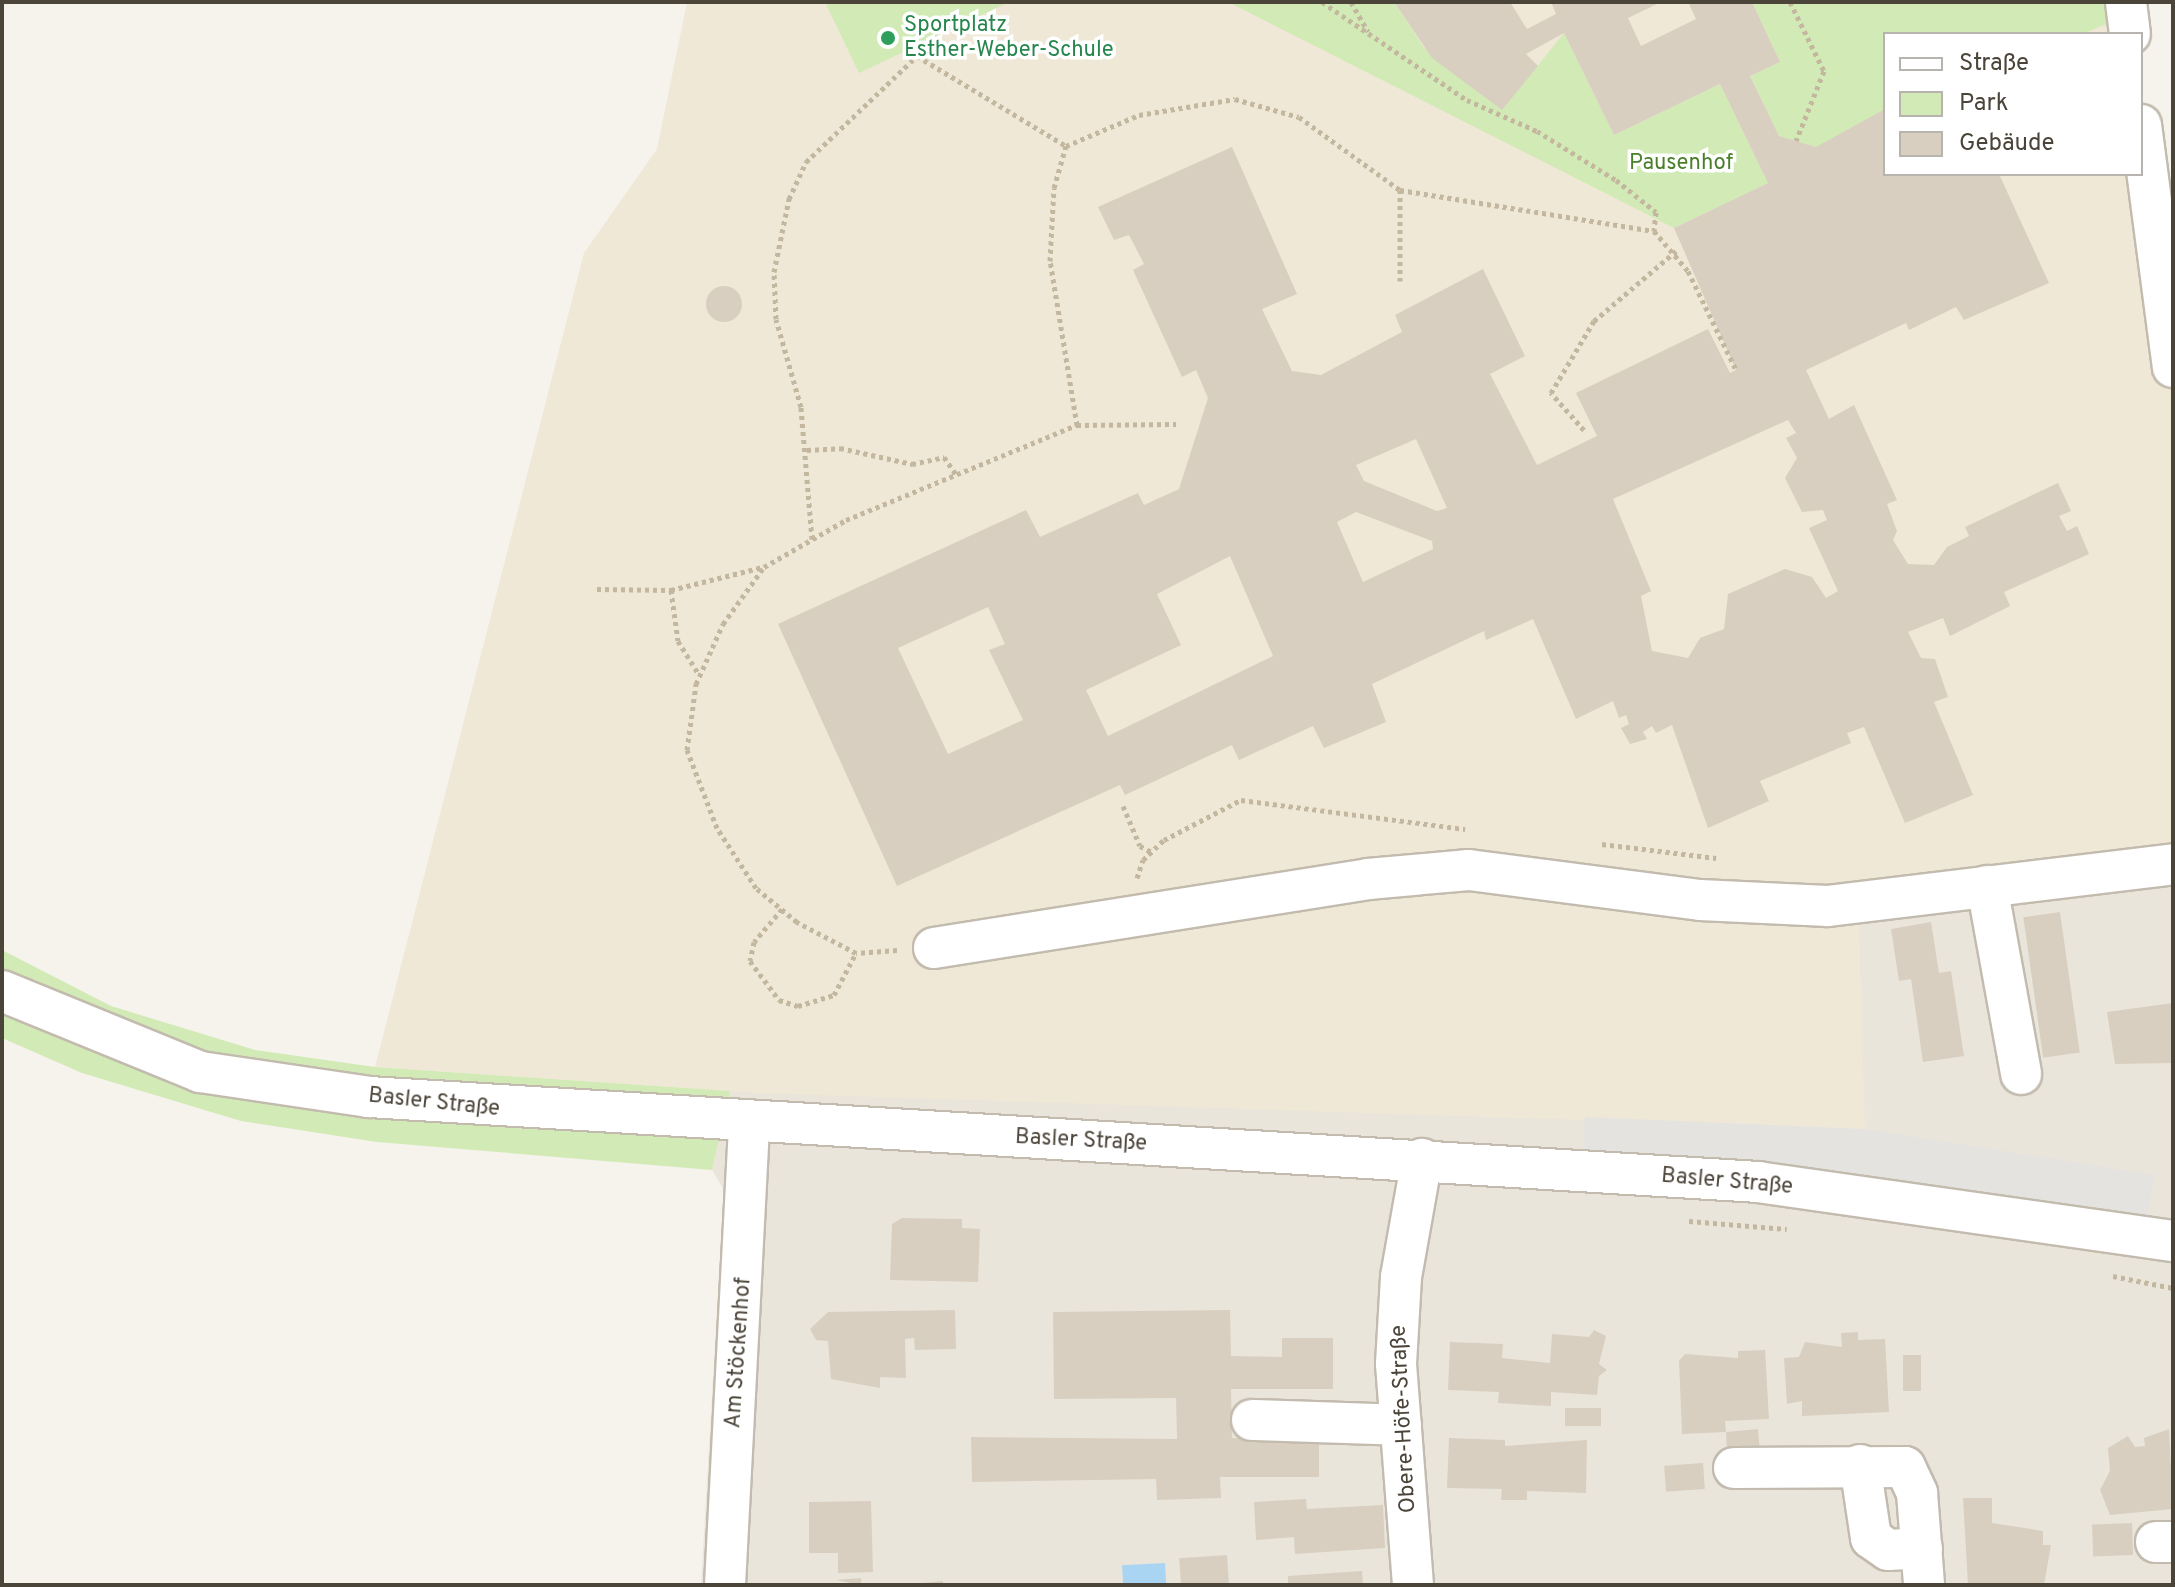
<!DOCTYPE html>
<meta charset="utf-8">
<style>
body{margin:0}
#map{position:relative;width:2175px;height:1587px;overflow:hidden;background:#f6f3ec;font-family:Overpass,sans-serif}
div>[style]{position:absolute}
[style*='--x']{left:calc(var(--x)*1px);top:calc(var(--y)*1px);width:calc(var(--w)*1px);rotate:calc(var(--a)*1deg)}
.residential>*{inset:0;background:#eae5da}
.education>*{inset:0;background:#efe8d6}
.green>*{inset:0;background:#d2eab5}
.parking>*{inset:0;background:#e5e3e0}
.water>*{inset:0;background:#a9d4f2;transform-origin:0 0}
.building>*{inset:0;background:#d8cfc1;transform-origin:0 0}
.round{border-radius:50%}
.path>*{height:5px;margin-top:-2.5px;transform-origin:0;background:repeating-linear-gradient(90deg,#c4b79f 0 4px,transparent 0 8px)}
.roads{filter:drop-shadow(2px 0 #c2bbae) drop-shadow(-2px 0 #c2bbae) drop-shadow(0 2px #c2bbae) drop-shadow(0 -2px #c2bbae)}
.minor>*{height:40px;margin:-20px;padding:0 20px;transform-origin:20px;border-radius:20px;background:#fff}
.dots>*{width:22px;height:22px;translate:-50% -50%;box-sizing:border-box;border:4px solid #fff;border-radius:50%}
span{translate:-50% -50%;white-space:nowrap;text-align:center;line-height:1.15;-webkit-text-stroke:7px #fff;paint-order:stroke}
.leisure-label{font-size:22px;color:#27864d}
.left{translate:0 -50%;text-align:left}
.park-label{font-size:22px;color:#4a7f2a}
.street-label{font-size:22px;color:#4b4439}
.frame{position:absolute;inset:0;border:4px solid #4b4439;pointer-events:none}
.legend{position:absolute;left:1883px;top:32px;width:260px;height:144px;box-sizing:border-box;background:#fff;border:2px solid #b7b4b0;margin:0;padding:10px 14px;list-style:none;font-size:24px;color:#4b4439}
.legend li{display:flex;align-items:center;gap:16px;height:40px}
.legend b{width:40px;border:2px solid #b7b4b0}
</style>
<div id="map">
<div class="residential">
<div style="clip-path:polygon(2173px 864px,2173px 1585px,701px 1585px,724px 1190px,712px 1170px,730px 1091px,1864px 1129px,1858px 902px)"></div>
</div>
<div class="education">
<div style="clip-path:polygon(687px 2px,2126px 2px,2130px 34px,1885px 34px,1885px 174px,2141px 174px,2173px 367px,2173px 864px,1858px 902px,1865px 1129px,757px 1093px,375px 1067px,584px 253px,657px 149px)"></div>
</div>
<div class="green">
<div style="clip-path:polygon(825px 2px,1009px 2px,859px 73px)"></div>
<div style="clip-path:polygon(1228px 2px,1394px 2px,1424px 48px,1502px 110px,1564px 33px,1614px 135px,1720px 84px,1768px 183px,1674px 228px)"></div>
<div style="clip-path:polygon(1752px 2px,2125px 2px,2127px 15px,2083px 34px,1885px 34px,1885px 118px,1816px 147px,1779px 136px,1750px 76px,1780px 62px)"></div>
<div style="clip-path:polygon(2px 950px,111px 1006px,255px 1050px,375px 1067px,730px 1091px,712px 1170px,377px 1142px,241px 1121px,82px 1073px,2px 1038px)"></div>
</div>
<div class="parking">
<div style="clip-path:polygon(1585px 1117px,1865px 1129px,2155px 1175px,2143px 1235px,1581px 1172px)"></div>
</div>
<div class="water">
<div style="left:1165px;top:1563px;width:20px;height:43px;rotate:87deg"></div>
</div>
<div class="building">
<div style="clip-path:polygon(evenodd,1394px 2px,1510px 2px,1527px 29px,1556px 14px,1551px 2px,1661px 2px,1628px 18px,1641px 46px,1696px 19px,1688px 2px,1752px 2px,1780px 62px,1750px 76px,1779px 136px,1816px 147px,1885px 109px,1885px 174px,1999px 174px,2049px 283px,1964px 320px,1956px 307px,1909px 330px,1906px 323px,1806px 370px,1829px 419px,1854px 405px,1897px 500px,1887px 504px,1897px 531px,1893px 540px,1908px 564px,1934px 565px,1947px 547px,1969px 536px,1965px 527px,2058px 483px,2071px 511px,2059px 516px,2067px 531px,2077px 526px,2089px 554px,2004px 592px,2010px 606px,1950px 636px,1943px 618px,1908px 632px,1921px 658px,1935px 659px,1948px 697px,1934px 702px,1973px 795px,1905px 823px,1864px 727px,1847px 733px,1851px 743px,1760px 781px,1769px 801px,1708px 828px,1672px 725px,1656px 733px,1652px 726px,1643px 732px,1647px 739px,1630px 744px,1621px 728px,1629px 724px,1626px 715px,1619px 718px,1613px 701px,1576px 719px,1533px 619px,1486px 640px,1484px 631px,1372px 684px,1386px 722px,1324px 748px,1313px 726px,1239px 760px,1232px 745px,1125px 795px,1120px 785px,897px 886px,778px 624px,1026px 510px,1040px 537px,1138px 493px,1144px 505px,1179px 489px,1208px 398px,1196px 370px,1182px 377px,1133px 270px,1144px 264px,1129px 235px,1114px 240px,1098px 207px,1232px 147px,1297px 294px,1262px 309px,1292px 371px,1321px 375px,1402px 332px,1395px 315px,1483px 269px,1525px 356px,1490px 374px,1537px 465px,1597px 436px,1576px 393px,1708px 329px,1730px 373px,1736px 370px,1674px 228px,1768px 183px,1720px 84px,1614px 135px,1564px 33px,1526px 54px,1538px 66px,1502px 110px,1432px 58px,1394px 2px,1788px 420px,1796px 433px,1786px 438px,1797px 458px,1785px 478px,1802px 512px,1823px 510px,1827px 520px,1809px 528px,1838px 591px,1826px 598px,1812px 577px,1785px 569px,1728px 594px,1724px 629px,1700px 638px,1688px 658px,1652px 651px,1641px 596px,1651px 591px,1613px 499px,1788px 420px,1394px 2px,1416px 439px,1447px 508px,1437px 511px,1364px 481px,1356px 465px,1416px 439px,1394px 2px,1356px 512px,1432px 541px,1433px 549px,1363px 582px,1337px 522px,1356px 512px,1394px 2px,1230px 556px,1273px 656px,1108px 736px,1086px 690px,1181px 645px,1157px 594px,1230px 556px,1394px 2px,988px 607px,1005px 644px,989px 650px,1023px 720px,948px 754px,898px 648px,988px 607px)"></div>
<div class="round" style="left:706px;top:286px;width:36px;height:36px"></div>
<div style="left:2060px;top:912px;width:142px;height:37px;rotate:82deg"></div>
<div style="clip-path:polygon(1931px 922px,1939px 973px,1951px 971px,1964px 1056px,1923px 1062px,1911px 979px,1899px 981px,1891px 929px)"></div>
<div style="clip-path:polygon(2173px 1003px,2171px 1063px,2115px 1064px,2107px 1012px)"></div>
<div style="clip-path:polygon(902px 1218px,962px 1219px,962px 1228px,980px 1229px,978px 1282px,890px 1280px,892px 1224px)"></div>
<div style="clip-path:polygon(955px 1310px,956px 1349px,915px 1350px,914px 1338px,905px 1339px,906px 1378px,880px 1377px,880px 1388px,831px 1379px,828px 1341px,816px 1340px,810px 1329px,828px 1312px)"></div>
<div style="clip-path:polygon(1230px 1310px,1231px 1356px,1282px 1357px,1282px 1338px,1333px 1338px,1333px 1389px,1231px 1389px,1232px 1438px,1319px 1438px,1319px 1477px,1220px 1477px,1221px 1498px,1157px 1500px,1156px 1479px,972px 1482px,971px 1437px,1177px 1439px,1176px 1398px,1054px 1399px,1053px 1312px)"></div>
<div style="clip-path:polygon(1594px 1330px,1606px 1336px,1599px 1364px,1607px 1370px,1599px 1376px,1597px 1395px,1551px 1392px,1551px 1406px,1531px 1405px,1498px 1403px,1499px 1392px,1448px 1390px,1450px 1342px,1503px 1344px,1502px 1358px,1550px 1363px,1552px 1334px,1589px 1337px)"></div>
<div style="clip-path:polygon(1858px 1332px,1858px 1340px,1885px 1339px,1889px 1412px,1802px 1416px,1802px 1401px,1787px 1404px,1784px 1358px,1799px 1357px,1805px 1342px,1842px 1347px,1841px 1333px)"></div>
<div style="clip-path:polygon(1765px 1350px,1769px 1419px,1725px 1421px,1726px 1432px,1758px 1429px,1760px 1452px,1727px 1452px,1726px 1432px,1682px 1434px,1679px 1361px,1685px 1354px,1738px 1358px,1738px 1351px)"></div>
<div style="left:1921px;top:1355px;width:36px;height:18px;rotate:90deg"></div>
<div style="left:1565px;top:1408px;width:36px;height:18px"></div>
<div style="clip-path:polygon(2169px 1429px,2173px 1509px,2110px 1515px,2100px 1490px,2110px 1471px,2108px 1448px,2128px 1436px,2135px 1447px,2145px 1446px,2144px 1438px)"></div>
<div style="clip-path:polygon(1449px 1438px,1505px 1440px,1505px 1446px,1587px 1440px,1586px 1493px,1527px 1491px,1527px 1500px,1501px 1500px,1502px 1489px,1447px 1488px)"></div>
<div style="left:1703px;top:1463px;width:26px;height:39px;rotate:86deg"></div>
<div style="clip-path:polygon(1963px 1498px,1992px 1498px,1992px 1523px,2043px 1531px,2043px 1545px,2051px 1545px,2044px 1585px,1968px 1585px)"></div>
<div style="clip-path:polygon(1306px 1499px,1307px 1509px,1383px 1505px,1385px 1548px,1295px 1554px,1294px 1537px,1256px 1540px,1254px 1502px)"></div>
<div style="clip-path:polygon(871px 1501px,873px 1572px,838px 1573px,838px 1553px,809px 1553px,809px 1502px)"></div>
<div style="left:2132px;top:1523px;width:32px;height:40px;rotate:88deg"></div>
<div style="left:1227px;top:1555px;width:30px;height:48px;rotate:86deg"></div>
<div style="clip-path:polygon(1362px 1571px,1363px 1585px,1288px 1585px,1288px 1576px)"></div>
<div style="clip-path:polygon(861px 1578px,861px 1585px,836px 1580px)"></div>
<div style="clip-path:polygon(943px 1581px,943px 1585px,922px 1585px,922px 1583px)"></div>
</div>
<div class="path">
<div style="--x:1322;--y:2;--w:175;--a:34.1"></div>
<div style="--x:1467;--y:100;--w:77;--a:23.9"></div>
<div style="--x:1537;--y:131;--w:93;--a:31.8"></div>
<div style="--x:1616;--y:180;--w:51;--a:38.7"></div>
<div style="--x:1656;--y:212;--w:19;--a:96"></div>
<div style="--x:1351;--y:2;--w:34;--a:60"></div>
<div style="--x:1790;--y:2;--w:77;--a:63.8"></div>
<div style="--x:1824;--y:71;--w:75;--a:111.8"></div>
<div style="--x:1400;--y:281;--w:91;--a:-90"></div>
<div style="--x:1077;--y:425;--w:99;--a:-0.6"></div>
<div style="--x:1584;--y:430;--w:50;--a:-131.7"></div>
<div style="--x:1551;--y:393;--w:84;--a:-59.2"></div>
<div style="--x:1594;--y:321;--w:108;--a:-40.5"></div>
<div style="--x:807;--y:450;--w:33;--a:-3"></div>
<div style="--x:840;--y:448;--w:74;--a:12.5"></div>
<div style="--x:912;--y:464;--w:33;--a:-12"></div>
<div style="--x:944;--y:457;--w:21;--a:55"></div>
<div style="--x:812;--y:539;--w:132;--a:-94.8"></div>
<div style="--x:801;--y:407;--w:91;--a:-105.9"></div>
<div style="--x:776;--y:319;--w:47;--a:-92.4"></div>
<div style="--x:774;--y:272;--w:75;--a:-78.4"></div>
<div style="--x:789;--y:199;--w:41;--a:-65.3"></div>
<div style="--x:806;--y:162;--w:153;--a:-43.7"></div>
<div style="--x:917;--y:56;--w:174;--a:31.1"></div>
<div style="--x:597;--y:589;--w:74;--a:0.8"></div>
<div style="--x:671;--y:590;--w:95;--a:-14"></div>
<div style="--x:671;--y:590;--w:51;--a:82.2"></div>
<div style="--x:678;--y:641;--w:39;--a:58"></div>
<div style="--x:1123;--y:806;--w:43;--a:67"></div>
<div style="--x:1140;--y:846;--w:13;--a:27"></div>
<div style="--x:1602;--y:844;--w:115;--a:7"></div>
<div style="--x:1137;--y:878;--w:19;--a:-72"></div>
<div style="--x:1143;--y:860;--w:29;--a:-44"></div>
<div style="--x:1164;--y:840;--w:87;--a:-27.5"></div>
<div style="--x:1241;--y:800;--w:226;--a:7.4"></div>
<div style="--x:782;--y:909;--w:43;--a:130.3"></div>
<div style="--x:754;--y:942;--w:19;--a:102"></div>
<div style="--x:750;--y:961;--w:49;--a:53.4"></div>
<div style="--x:779;--y:1000;--w:20;--a:18"></div>
<div style="--x:798;--y:1006;--w:38;--a:-17"></div>
<div style="--x:834;--y:995;--w:47;--a:-62.4"></div>
<div style="--x:897;--y:950;--w:41;--a:175.8"></div>
<div style="--x:856;--y:953;--w:67;--a:-152.3"></div>
<div style="--x:797;--y:922;--w:53;--a:-140.3"></div>
<div style="--x:756;--y:888;--w:72;--a:-123"></div>
<div style="--x:717;--y:828;--w:84;--a:-111"></div>
<div style="--x:687;--y:750;--w:67;--a:-82.2"></div>
<div style="--x:696;--y:684;--w:66;--a:-65.8"></div>
<div style="--x:723;--y:624;--w:70;--a:-54.3"></div>
<div style="--x:764;--y:567;--w:95;--a:-29.8"></div>
<div style="--x:846;--y:520;--w:250;--a:-22.4"></div>
<div style="--x:1077;--y:425;--w:166;--a:-99.3"></div>
<div style="--x:1050;--y:261;--w:73;--a:-86.9"></div>
<div style="--x:1054;--y:188;--w:44;--a:-74.1"></div>
<div style="--x:1066;--y:146;--w:79;--a:-23"></div>
<div style="--x:1139;--y:115;--w:97;--a:-9.5"></div>
<div style="--x:1235;--y:99;--w:66;--a:15.7"></div>
<div style="--x:1299;--y:117;--w:125;--a:35.9"></div>
<div style="--x:1400;--y:190;--w:257;--a:9.2"></div>
<div style="--x:1654;--y:231;--w:52;--a:49.6"></div>
<div style="--x:1688;--y:271;--w:110;--a:64.1"></div>
<div style="--x:1689;--y:1221;--w:98;--a:4.7"></div>
<div style="--x:2113;--y:1276;--w:61;--a:11.3"></div>
</div>
<div class="roads">
<div class="minor">
<div style="--x:2126;--y:2;--w:32;--a:83"></div>
<div style="--x:2141;--y:125;--w:244;--a:82.5"></div>
<div style="--x:1987;--y:886;--w:191;--a:79.7"></div>
<div style="--x:934;--y:948;--w:439;--a:-9"></div>
<div style="--x:1368;--y:879;--w:101;--a:-5.1"></div>
<div style="--x:1469;--y:870;--w:233;--a:7.4"></div>
<div style="--x:1700;--y:900;--w:128;--a:2.7"></div>
<div style="--x:1828;--y:906;--w:348;--a:-6.9"></div>
<div style="--x:2;--y:991;--w:214;--a:22.2"></div>
<div style="--x:200;--y:1072;--w:171;--a:8.4"></div>
<div style="--x:369;--y:1097;--w:1392;--a:3.5"></div>
<div style="--x:1758;--y:1182;--w:419;--a:8.1"></div>
<div style="--x:1252;--y:1420;--w:149;--a:1.9"></div>
<div style="--x:1860;--y:1465;--w:74;--a:81.4"></div>
<div style="--x:1871;--y:1538;--w:21;--a:35"></div>
<div style="--x:1888;--y:1550;--w:34;--a:-3"></div>
<div style="--x:1734;--y:1468;--w:171;--a:-0.3"></div>
<div style="--x:1905;--y:1467;--w:29;--a:65"></div>
<div style="--x:1917;--y:1493;--w:92;--a:85.6"></div>
<div style="--x:2156;--y:1542;--w:17;--a:0"></div>
<div style="--x:725;--y:1585;--w:465;--a:-87"></div>
<div style="--x:1413;--y:1585;--w:222;--a:-94.4"></div>
<div style="--x:1396;--y:1364;--w:87;--a:-86.7"></div>
<div style="--x:1401;--y:1277;--w:120;--a:-79.9"></div>
</div>
</div>
<div class="dots">
<div style="left:888px;top:38px;background:#2e9e5b"></div>
</div>
<div class="leisure-label">
<span class="left" style="left:904px;top:38px">Sportplatz<br>Esther-Weber-Schule</span>
</div>
<div class="park-label">
<span style="left:1681px;top:164px">Pausenhof</span>
</div>
<div class="street-label">
<span style="left:434px;top:1103px;rotate:6deg">Basler Straße</span>
<span style="left:1081px;top:1141px;rotate:3deg">Basler Straße</span>
<span style="left:1727px;top:1182px;rotate:5deg">Basler Straße</span>
<span style="left:739px;top:1353px;rotate:-86deg">Am Stöckenhof</span>
<span style="left:1404px;top:1419px;rotate:-93deg">Obere-Höfe-Straße</span>
</div>
<div class="frame"></div>
<ul class="legend">
<li><b style="height:10px;background:#fff"></b>Straße</li>
<li><b style="height:22px;background:#d2eab5"></b>Park</li>
<li><b style="height:22px;background:#d8cfc1"></b>Gebäude</li>
</ul>
</div>
